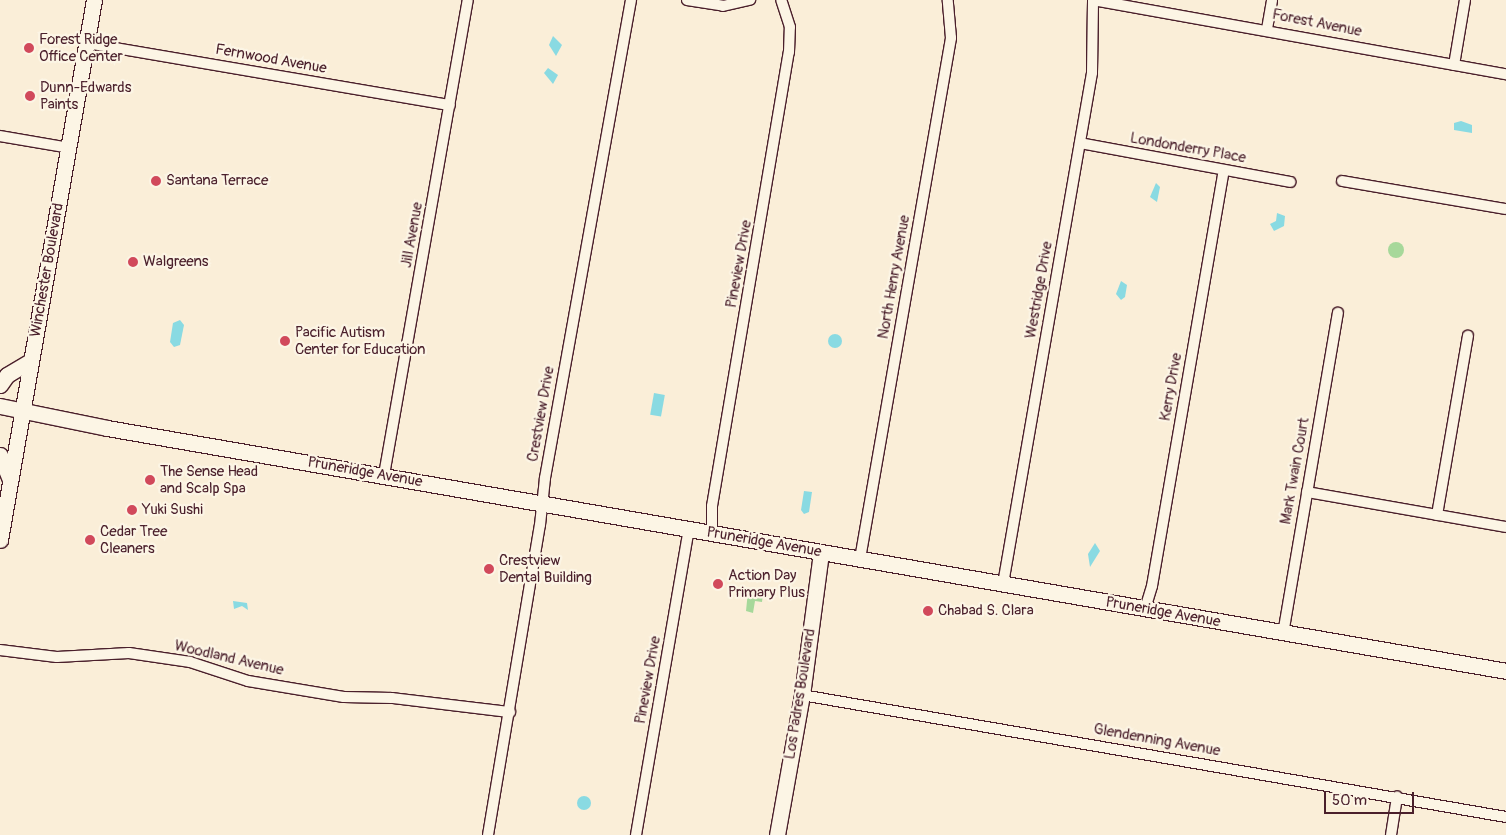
<!DOCTYPE html>
<style>
body{margin:0}
#map{position:relative;width:1506px;height:835px;overflow:hidden;background:#faeed8;font-family:Pangolin,sans-serif}
div>[style]{position:absolute}
[style*='--x']{left:calc(var(--x)*1px);top:calc(var(--y)*1px);width:calc(var(--w)*1px);rotate:calc(var(--a)*1deg)}
.green>*{inset:0;background:#a6d89a}
.round{border-radius:50%}
.water>*{inset:0;background:#89dae2;transform-origin:0 0}
.roads{filter:drop-shadow(1px 0 #4a1f2b) drop-shadow(-1px 0 #4a1f2b) drop-shadow(0 1px #4a1f2b) drop-shadow(0 -1px #4a1f2b)}
.street>*{height:10px;margin:-5px;padding:0 5px;transform-origin:5px;border-radius:5px;background:#fcf5e5}
.secondary>*{height:15px;margin:-7.5px;padding:0 7.5px;transform-origin:7.5px;border-radius:7.5px;background:#fcf5e5}
.dots>*{width:14px;height:14px;translate:-50% -50%;box-sizing:border-box;border:2px solid #fcf5e5;border-radius:50%}
span{translate:-50% -50%;white-space:nowrap;text-align:center;line-height:1.15;-webkit-text-stroke:4.5px #fcf5e5;paint-order:stroke}
.street-label{font-size:15px;color:#4a1f2b}
.poi-label{font-size:15px;color:#4a1f2b}
.left{translate:0 -50%;text-align:left}
.scale{position:absolute;left:1324px;top:792px;width:90px;height:22px;box-sizing:border-box;border:2px solid #4a1f2b;border-top:0;padding-left:6px;font-size:15px;line-height:18px;white-space:nowrap;color:#4a1f2b;-webkit-text-stroke:4px #fcf5e5;paint-order:stroke}
</style>
<div id="map">
<div class="green">
<div class="round" style="left:1388px;top:242px;width:16px;height:16px"></div>
<div style="clip-path:polygon(748px 591px,763px 593px,762px 602px,755px 601px,753px 613px,746px 611px)"></div>
</div>
<div class="water">
<div style="clip-path:polygon(553px 36px,562px 45px,556px 56px,549px 45px)"></div>
<div style="clip-path:polygon(548px 68px,558px 75px,553px 84px,544px 73px)"></div>
<div style="clip-path:polygon(1461px 121px,1472px 125px,1472px 133px,1454px 130px,1454px 123px)"></div>
<div style="clip-path:polygon(1156px 183px,1160px 187px,1157px 202px,1150px 197px)"></div>
<div style="clip-path:polygon(1277px 213px,1285px 216px,1284px 226px,1274px 231px,1270px 224px,1276px 221px)"></div>
<div style="clip-path:polygon(1121px 281px,1127px 285px,1125px 297px,1121px 300px,1116px 294px)"></div>
<div style="clip-path:polygon(180px 320px,184px 325px,180px 345px,174px 347px,170px 342px,173px 323px)"></div>
<div class="round" style="left:828px;top:334px;width:14px;height:14px"></div>
<div style="left:654px;top:393px;width:11px;height:22px;rotate:10deg"></div>
<div style="clip-path:polygon(804px 491px,812px 492px,809px 512px,804px 514px,801px 510px)"></div>
<div style="clip-path:polygon(1095px 543px,1100px 551px,1090px 567px,1088px 554px)"></div>
<div style="clip-path:polygon(233px 601px,247px 603px,248px 610px,242px 606px,234px 609px)"></div>
<div class="round" style="left:577px;top:796px;width:14px;height:14px"></div>
</div>
<div class="roads">
<div class="street">
<div style="--x:687;--y:0;--w:36;--a:9"></div>
<div style="--x:723;--y:6;--w:28;--a:-13"></div>
<div style="--x:1093;--y:0;--w:420;--a:10.2"></div>
<div style="--x:1267;--y:29;--w:29;--a:-80"></div>
<div style="--x:86;--y:43;--w:369;--a:9.7"></div>
<div style="--x:1454;--y:65;--w:66;--a:-80.4"></div>
<div style="--x:0;--y:136;--w:71;--a:9.7"></div>
<div style="--x:1080;--y:143;--w:214;--a:10.5"></div>
<div style="--x:1342;--y:181;--w:166;--a:9.7"></div>
<div style="--x:384;--y:475;--w:482;--a:-80"></div>
<div style="--x:1307;--y:492;--w:202;--a:10"></div>
<div style="--x:1437;--y:515;--w:182;--a:-80.2"></div>
<div style="--x:712;--y:533;--w:27;--a:-90"></div>
<div style="--x:712;--y:506;--w:460;--a:-80.4"></div>
<div style="--x:789;--y:52;--w:25;--a:-88"></div>
<div style="--x:790;--y:27;--w:28;--a:-108"></div>
<div style="--x:860;--y:559;--w:529;--a:-80.09"></div>
<div style="--x:951;--y:38;--w:38;--a:-95"></div>
<div style="--x:1003;--y:584;--w:519;--a:-80.12"></div>
<div style="--x:1092;--y:73;--w:73;--a:-89.2"></div>
<div style="--x:1145;--y:609;--w:24;--a:-73"></div>
<div style="--x:1152;--y:586;--w:422;--a:-80.2"></div>
<div style="--x:1283;--y:634;--w:326;--a:-80.3"></div>
<div style="--x:0;--y:650;--w:57;--a:7"></div>
<div style="--x:57;--y:657;--w:72;--a:-3.2"></div>
<div style="--x:129;--y:653;--w:62;--a:8.4"></div>
<div style="--x:190;--y:662;--w:61;--a:18.1"></div>
<div style="--x:248;--y:681;--w:97;--a:9.5"></div>
<div style="--x:344;--y:697;--w:48;--a:1.2"></div>
<div style="--x:392;--y:698;--w:119;--a:6.8"></div>
<div style="--x:802;--y:695;--w:714;--a:9.83"></div>
<div style="--x:488;--y:835;--w:314;--a:-80.5"></div>
<div style="--x:540;--y:525;--w:47;--a:-83.9"></div>
<div style="--x:545;--y:478;--w:486;--a:-79.8"></div>
<div style="--x:636;--y:835;--w:311;--a:-80.2"></div>
<div style="--x:1391;--y:835;--w:39;--a:-81"></div>
</div>
<div class="secondary">
<div style="--x:0;--y:385;--w:12;--a:-55"></div>
<div style="--x:7;--y:375;--w:27;--a:-31"></div>
<div style="--x:0;--y:406;--w:109;--a:11.6"></div>
<div style="--x:107;--y:428;--w:1420;--a:9.85"></div>
<div style="--x:0;--y:455;--w:27;--a:68"></div>
<div style="--x:0;--y:540;--w:548;--a:-80.13"></div>
<div style="--x:777;--y:835;--w:142;--a:-79.9"></div>
<div style="--x:802;--y:695;--w:144;--a:-82.4"></div>
</div>
</div>
<div class="dots">
<div style="left:29px;top:48px;background:#d1495b"></div>
<div style="left:30px;top:96px;background:#d1495b"></div>
<div style="left:156px;top:181px;background:#d1495b"></div>
<div style="left:133px;top:262px;background:#d1495b"></div>
<div style="left:285px;top:341px;background:#d1495b"></div>
<div style="left:150px;top:480px;background:#d1495b"></div>
<div style="left:132px;top:510px;background:#d1495b"></div>
<div style="left:90px;top:540px;background:#d1495b"></div>
<div style="left:489px;top:569px;background:#d1495b"></div>
<div style="left:718px;top:584px;background:#d1495b"></div>
<div style="left:928px;top:611px;background:#d1495b"></div>
</div>
<div class="street-label">
<span style="left:1317px;top:23px;rotate:11deg">Forest Avenue</span>
<span style="left:271px;top:59px;rotate:10deg">Fernwood Avenue</span>
<span style="left:1188px;top:148px;rotate:10deg">Londonderry Place</span>
<span style="left:412px;top:235px;rotate:-80deg">Jill Avenue</span>
<span style="left:739px;top:264px;rotate:-80deg">Pineview Drive</span>
<span style="left:47px;top:270px;rotate:-80deg">Winchester Boulevard</span>
<span style="left:894px;top:277px;rotate:-80deg">North Henry Avenue</span>
<span style="left:1039px;top:290px;rotate:-80deg">Westridge Drive</span>
<span style="left:1171px;top:387px;rotate:-80deg">Kerry Drive</span>
<span style="left:541px;top:414px;rotate:-80deg">Crestview Drive</span>
<span style="left:1295px;top:471px;rotate:-80deg">Mark Twain Court</span>
<span style="left:365px;top:472px;rotate:10deg">Pruneridge Avenue</span>
<span style="left:764px;top:542px;rotate:10deg">Pruneridge Avenue</span>
<span style="left:1163px;top:612px;rotate:10deg">Pruneridge Avenue</span>
<span style="left:229px;top:658px;rotate:13deg">Woodland Avenue</span>
<span style="left:648px;top:680px;rotate:-80deg">Pineview Drive</span>
<span style="left:800px;top:694px;rotate:-81deg">Los Padres Boulevard</span>
<span style="left:1157px;top:740px;rotate:10deg">Glendenning Avenue</span>
</div>
<div class="poi-label">
<span class="left" style="left:39px;top:48px">Forest Ridge<br>Office Center</span>
<span class="left" style="left:40px;top:96px">Dunn-Edwards<br>Paints</span>
<span class="left" style="left:166px;top:181px">Santana Terrace</span>
<span class="left" style="left:143px;top:262px">Walgreens</span>
<span class="left" style="left:295px;top:341px">Pacific Autism<br>Center for Education</span>
<span class="left" style="left:160px;top:480px">The Sense Head<br>and Scalp Spa</span>
<span class="left" style="left:142px;top:510px">Yuki Sushi</span>
<span class="left" style="left:100px;top:540px">Cedar Tree<br>Cleaners</span>
<span class="left" style="left:499px;top:569px">Crestview<br>Dental Building</span>
<span class="left" style="left:728px;top:584px">Action Day<br>Primary Plus</span>
<span class="left" style="left:938px;top:611px">Chabad S. Clara</span>
</div>
<div class="scale">50 m</div>
</div>
